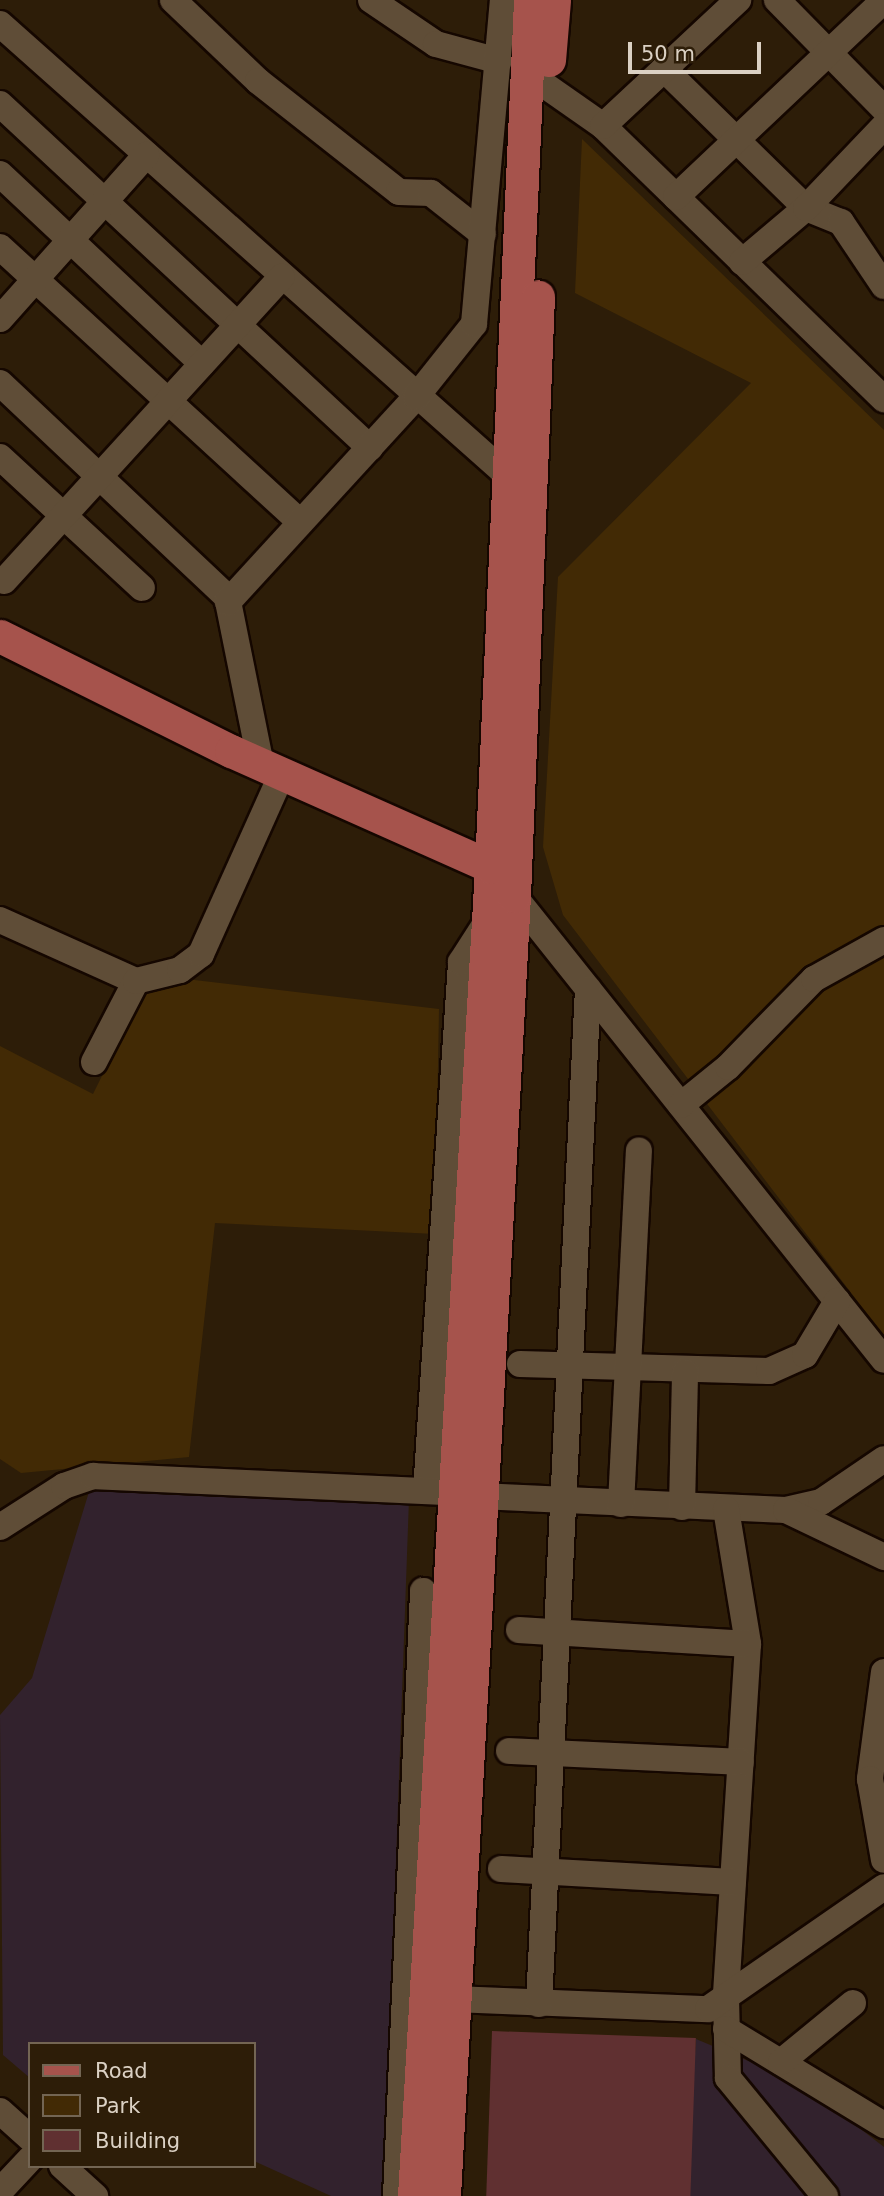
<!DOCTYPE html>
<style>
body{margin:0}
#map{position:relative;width:884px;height:2196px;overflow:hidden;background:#2d1d08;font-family:"DejaVu Sans",sans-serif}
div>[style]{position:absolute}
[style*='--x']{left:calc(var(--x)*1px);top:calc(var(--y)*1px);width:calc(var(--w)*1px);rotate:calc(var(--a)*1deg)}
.industrial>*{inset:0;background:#32222d}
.green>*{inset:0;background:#422a05}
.building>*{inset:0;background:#603031;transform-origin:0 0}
.roads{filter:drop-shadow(2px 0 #150700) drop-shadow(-2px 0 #150700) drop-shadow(0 2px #150700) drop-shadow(0 -2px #150700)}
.minor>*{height:26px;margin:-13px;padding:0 13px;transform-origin:13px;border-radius:13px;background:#5f4d37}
.major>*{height:33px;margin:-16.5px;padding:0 16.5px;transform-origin:16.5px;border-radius:16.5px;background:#a6534c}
span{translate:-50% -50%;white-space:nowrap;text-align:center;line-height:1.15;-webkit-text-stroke:5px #2d1d08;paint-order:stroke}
.legend{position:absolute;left:28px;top:2042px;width:228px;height:126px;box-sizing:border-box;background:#2d1d08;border:2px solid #736553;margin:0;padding:9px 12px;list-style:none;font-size:21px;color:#dbd1c4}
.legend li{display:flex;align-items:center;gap:14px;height:35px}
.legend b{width:35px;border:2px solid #736553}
.scale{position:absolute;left:628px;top:42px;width:133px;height:32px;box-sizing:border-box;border:4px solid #dbd1c4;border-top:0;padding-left:9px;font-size:21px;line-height:24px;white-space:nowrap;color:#dbd1c4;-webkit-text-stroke:5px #2d1d08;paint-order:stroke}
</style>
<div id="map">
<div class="industrial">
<div style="clip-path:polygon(92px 1482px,409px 1499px,384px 2196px,331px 2196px,254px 2161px,254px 2044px,30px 2044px,30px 2078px,3px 2055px,0 1715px,32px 1678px)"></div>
<div style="clip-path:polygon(696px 2039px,801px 2083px,884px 2147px,884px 2196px,685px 2196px)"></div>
</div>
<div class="green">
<div style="clip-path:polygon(582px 139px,884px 430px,884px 1336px,563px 915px,543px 847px,558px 577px,751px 383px,575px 293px)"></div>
<div style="clip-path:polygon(152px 975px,439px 1009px,435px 1234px,215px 1223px,189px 1457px,21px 1473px,0 1459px,0 1046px,93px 1094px)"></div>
</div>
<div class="building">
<div style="left:492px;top:2031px;width:204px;height:165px;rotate:2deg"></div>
</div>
<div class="roads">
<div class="minor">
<div style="--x:173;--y:0;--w:117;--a:43.6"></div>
<div style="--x:258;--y:81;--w:179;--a:38.2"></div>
<div style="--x:399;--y:192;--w:32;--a:2"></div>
<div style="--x:431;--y:193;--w:66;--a:38.3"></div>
<div style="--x:371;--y:0;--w:78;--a:34.1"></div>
<div style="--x:436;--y:44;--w:65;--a:15.1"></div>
<div style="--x:777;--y:0;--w:153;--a:45.5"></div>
<div style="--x:0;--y:24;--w:679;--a:41.65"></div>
<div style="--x:664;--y:69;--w:199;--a:44.4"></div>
<div style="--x:806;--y:208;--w:38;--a:22"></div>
<div style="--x:841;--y:222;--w:77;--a:56.1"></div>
<div style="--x:526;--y:72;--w:94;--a:35"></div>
<div style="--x:603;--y:126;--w:392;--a:44.2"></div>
<div style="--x:0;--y:104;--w:505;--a:42.91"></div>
<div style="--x:603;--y:126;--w:185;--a:-43"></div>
<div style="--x:0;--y:174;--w:277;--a:43.2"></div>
<div style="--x:676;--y:197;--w:286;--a:-43.4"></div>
<div style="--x:0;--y:247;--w:407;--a:42.5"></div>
<div style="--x:742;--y:262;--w:84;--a:-40.2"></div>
<div style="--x:806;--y:208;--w:113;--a:-46.4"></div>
<div style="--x:0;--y:319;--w:220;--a:-48.3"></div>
<div style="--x:0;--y:383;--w:315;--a:43.3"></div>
<div style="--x:0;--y:457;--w:193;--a:42.7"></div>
<div style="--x:4;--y:581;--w:412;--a:-47.6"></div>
<div style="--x:261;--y:765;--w:166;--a:-101.4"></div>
<div style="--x:228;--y:602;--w:278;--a:-47.5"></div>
<div style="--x:416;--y:397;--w:93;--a:-51.5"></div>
<div style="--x:474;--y:324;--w:325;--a:-84.9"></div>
<div style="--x:514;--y:896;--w:593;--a:51.43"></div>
<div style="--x:0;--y:920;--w:149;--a:24.2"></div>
<div style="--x:94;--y:1062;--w:91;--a:-62.6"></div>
<div style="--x:136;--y:981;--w:45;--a:-14"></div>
<div style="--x:180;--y:970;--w:26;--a:-37"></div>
<div style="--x:201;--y:954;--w:197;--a:-65.8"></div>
<div style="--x:681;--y:1105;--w:60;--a:-39"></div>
<div style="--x:728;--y:1067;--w:123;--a:-45.7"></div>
<div style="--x:814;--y:979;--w:80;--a:-29.1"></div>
<div style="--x:520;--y:1364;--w:249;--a:1.6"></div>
<div style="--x:769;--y:1371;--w:39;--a:-24"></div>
<div style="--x:805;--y:1355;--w:63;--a:-59.3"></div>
<div style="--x:426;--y:1491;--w:530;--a:-86.21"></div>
<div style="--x:461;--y:962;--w:50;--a:-57.3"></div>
<div style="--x:479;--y:1496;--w:307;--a:2.6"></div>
<div style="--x:786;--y:1510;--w:36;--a:-13"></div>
<div style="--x:821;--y:1502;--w:76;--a:-34.3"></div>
<div style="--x:621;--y:1504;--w:354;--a:-87.1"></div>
<div style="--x:682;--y:1507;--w:135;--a:-88.7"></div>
<div style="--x:726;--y:1509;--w:137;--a:80.7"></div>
<div style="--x:748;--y:1644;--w:355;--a:93.6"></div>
<div style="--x:726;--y:1998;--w:80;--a:88.6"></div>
<div style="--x:728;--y:2078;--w:153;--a:50.6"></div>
<div style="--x:786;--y:1510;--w:109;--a:25.6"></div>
<div style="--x:0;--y:1527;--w:76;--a:-32.6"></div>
<div style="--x:64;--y:1486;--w:31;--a:-19"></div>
<div style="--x:93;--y:1476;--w:350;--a:2.6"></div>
<div style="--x:519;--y:1630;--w:229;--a:3.5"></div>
<div style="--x:884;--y:1672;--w:108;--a:97.5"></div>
<div style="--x:870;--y:1779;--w:82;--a:80.2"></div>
<div style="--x:509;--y:1751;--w:232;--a:2.7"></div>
<div style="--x:501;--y:1869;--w:232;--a:3.2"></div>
<div style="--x:454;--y:1999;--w:254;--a:2.3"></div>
<div style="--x:708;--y:2009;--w:214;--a:-34.7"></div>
<div style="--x:539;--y:2004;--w:1016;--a:-87.24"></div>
<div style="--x:726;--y:2029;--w:185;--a:31.3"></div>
<div style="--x:781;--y:2062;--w:93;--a:-39.3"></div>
<div style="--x:0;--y:2111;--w:40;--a:42"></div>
<div style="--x:62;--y:2166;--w:45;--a:42.3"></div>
<div style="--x:0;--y:2191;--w:44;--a:-46.8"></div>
<div style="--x:396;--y:2196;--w:606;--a:-87.44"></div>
</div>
<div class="major">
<div style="--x:549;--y:60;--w:60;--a:-85.2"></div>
<div style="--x:0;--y:636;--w:258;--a:26.5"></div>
<div style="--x:231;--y:751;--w:285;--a:24"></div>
<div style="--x:491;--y:867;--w:21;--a:51"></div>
<div style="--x:414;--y:2196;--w:1331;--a:-86.68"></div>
<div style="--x:491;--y:867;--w:868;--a:-87.42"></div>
<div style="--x:444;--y:2196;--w:1302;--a:-86.92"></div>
<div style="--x:514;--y:896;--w:600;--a:-87.71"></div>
</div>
</div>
<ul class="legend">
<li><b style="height:9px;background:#a6534c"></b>Road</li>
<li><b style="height:19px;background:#422a05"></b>Park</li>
<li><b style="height:19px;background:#603031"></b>Building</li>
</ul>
<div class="scale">50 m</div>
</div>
